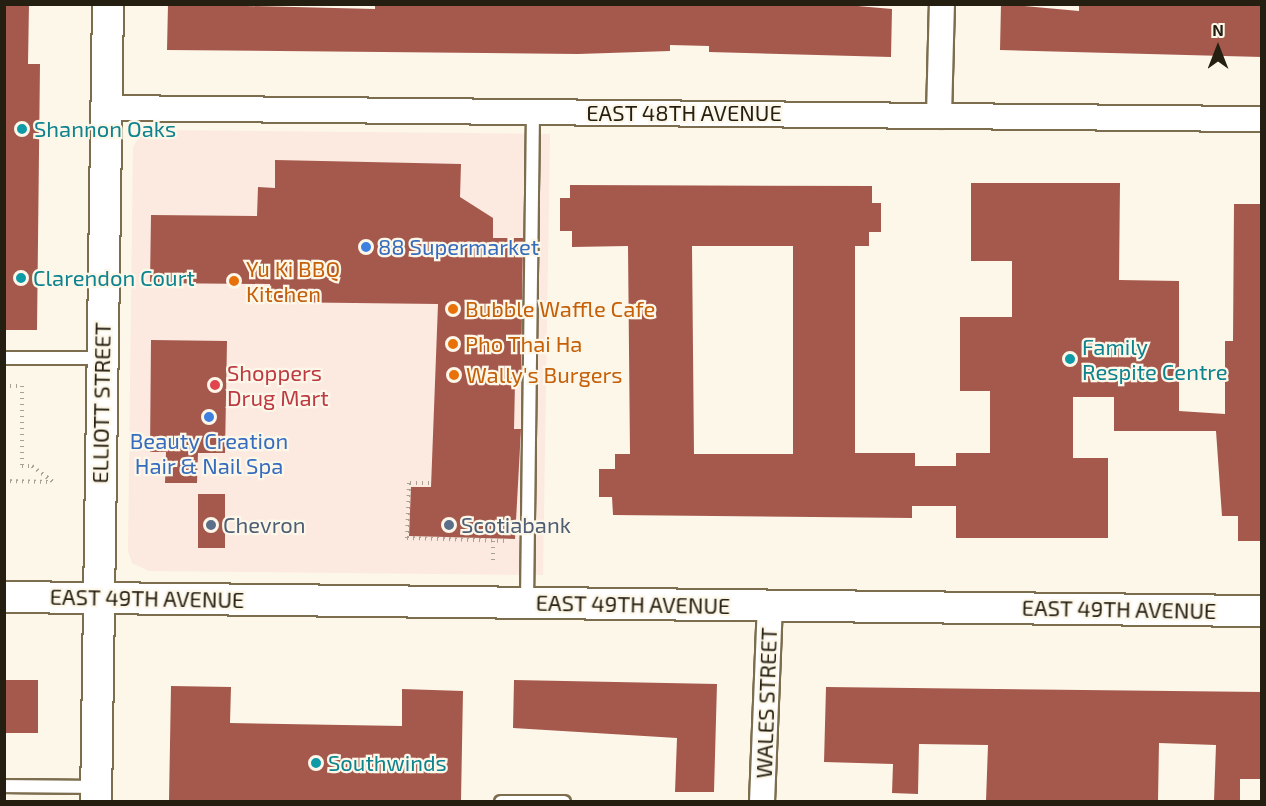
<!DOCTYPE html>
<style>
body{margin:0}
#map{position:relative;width:1266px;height:806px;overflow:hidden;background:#fdf7e9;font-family:"Exo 2",sans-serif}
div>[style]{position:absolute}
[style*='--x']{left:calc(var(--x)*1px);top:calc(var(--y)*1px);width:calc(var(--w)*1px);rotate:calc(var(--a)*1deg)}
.commercial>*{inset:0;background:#fce9e0}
.building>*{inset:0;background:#a5594d;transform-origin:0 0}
.path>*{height:4px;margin-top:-2px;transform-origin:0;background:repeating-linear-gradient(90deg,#a8a294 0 1.5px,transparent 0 6px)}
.roads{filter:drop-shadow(2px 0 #7c6d4e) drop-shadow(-2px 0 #7c6d4e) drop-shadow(0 2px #7c6d4e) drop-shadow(0 -2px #7c6d4e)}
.service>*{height:12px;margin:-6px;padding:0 6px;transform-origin:6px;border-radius:6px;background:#fff}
.minor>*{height:24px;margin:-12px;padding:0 12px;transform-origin:12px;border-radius:12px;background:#fff}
.tertiary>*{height:30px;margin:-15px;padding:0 15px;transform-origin:15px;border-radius:15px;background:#fff}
.dots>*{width:16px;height:16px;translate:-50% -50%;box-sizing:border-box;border:3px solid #fdf7e9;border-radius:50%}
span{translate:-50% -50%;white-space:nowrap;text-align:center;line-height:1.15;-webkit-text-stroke:4.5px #fdf7e9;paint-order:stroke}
.street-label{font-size:22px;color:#251f12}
.culture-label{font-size:22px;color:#0d838f}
.left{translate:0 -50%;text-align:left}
.shop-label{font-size:22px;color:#366cbe}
.food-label{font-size:22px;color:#c56008}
.health-label{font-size:22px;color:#be3a42}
.service-label{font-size:22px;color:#4e5e75}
.frame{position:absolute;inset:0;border:6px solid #251f12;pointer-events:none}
.north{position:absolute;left:1188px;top:18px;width:60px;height:60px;-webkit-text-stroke:4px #fdf7e9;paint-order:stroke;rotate:0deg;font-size:16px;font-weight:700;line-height:24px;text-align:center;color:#251f12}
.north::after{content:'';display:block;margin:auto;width:21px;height:27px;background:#251f12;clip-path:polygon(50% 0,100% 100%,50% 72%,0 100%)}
</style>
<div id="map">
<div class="commercial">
<div style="clip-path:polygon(153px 130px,550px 134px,543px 575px,149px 571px,132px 563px,128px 551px,133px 147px,141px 135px)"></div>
</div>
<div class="building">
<div style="clip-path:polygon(4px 4px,29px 4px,28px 64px,40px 64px,37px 330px,4px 330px)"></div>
<div style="clip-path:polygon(168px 4px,375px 9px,375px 4px,835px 4px,892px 9px,891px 57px,709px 52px,709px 46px,670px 45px,670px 51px,578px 54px,167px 50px)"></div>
<div style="clip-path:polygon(1001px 4px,1079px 11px,1079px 4px,1262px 4px,1262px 57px,1000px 50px)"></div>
<div style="clip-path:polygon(275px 160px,461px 164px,460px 197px,493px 218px,493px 238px,523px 238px,521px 383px,515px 383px,514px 429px,521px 429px,515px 539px,409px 536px,411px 487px,431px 487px,438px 304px,270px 302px,270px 284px,150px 283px,151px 215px,257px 216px,258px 187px,275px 188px)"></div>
<div style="clip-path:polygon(evenodd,971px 183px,1120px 183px,1119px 280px,1179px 281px,1179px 411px,1225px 414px,1225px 341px,1233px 341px,1234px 204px,1262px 204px,1262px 541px,1238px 541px,1238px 516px,1222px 516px,1216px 431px,1114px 431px,1114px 397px,1073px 397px,1073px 458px,1108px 458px,1108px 538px,956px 538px,956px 506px,912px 506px,912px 518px,613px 515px,612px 497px,599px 497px,599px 469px,615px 469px,615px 454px,630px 454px,628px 246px,572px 247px,572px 231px,560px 231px,560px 198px,570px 198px,570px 185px,872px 186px,872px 203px,881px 203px,881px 232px,869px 232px,869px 246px,855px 246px,855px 453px,915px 453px,915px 466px,956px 466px,956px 453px,990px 453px,990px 391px,960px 391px,960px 317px,1012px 317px,1012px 261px,971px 261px,971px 183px,692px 246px,793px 246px,793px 454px,694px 454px,692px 246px)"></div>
<div style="clip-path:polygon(151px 340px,227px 341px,225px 453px,198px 453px,197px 483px,165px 483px,166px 452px,150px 452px)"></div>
<div style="left:198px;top:494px;width:27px;height:54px"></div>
<div style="left:4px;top:680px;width:34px;height:53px"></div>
<div style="clip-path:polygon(514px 680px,717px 684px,714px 792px,675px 792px,677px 738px,513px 728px)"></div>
<div style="clip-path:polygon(171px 686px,231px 687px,230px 723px,402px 726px,402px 689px,463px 691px,461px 801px,169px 801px)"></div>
<div style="clip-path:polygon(826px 687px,1262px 692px,1262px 779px,1240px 779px,1240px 801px,1214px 801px,1216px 745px,1159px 743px,1158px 801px,986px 801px,988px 745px,919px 744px,918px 794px,892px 793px,893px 764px,824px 762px)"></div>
</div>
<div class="path">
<div style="--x:4;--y:386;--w:18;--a:0"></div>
<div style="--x:22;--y:386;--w:80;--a:90"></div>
<div style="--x:22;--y:466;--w:10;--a:0"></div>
<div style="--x:32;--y:466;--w:26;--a:37"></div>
<div style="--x:4;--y:481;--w:48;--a:1.2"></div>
<div style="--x:429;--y:483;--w:20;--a:180"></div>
<div style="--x:409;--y:483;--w:55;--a:92.1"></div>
<div style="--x:407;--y:538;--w:102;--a:1.7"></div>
<div style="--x:493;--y:541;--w:20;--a:90"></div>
</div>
<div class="roads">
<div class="service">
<div style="--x:4;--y:358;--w:98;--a:0"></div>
<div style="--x:527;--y:603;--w:491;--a:-89.3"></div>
<div style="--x:4;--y:786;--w:92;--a:0.6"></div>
<div style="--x:501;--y:802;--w:63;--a:0"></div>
</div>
<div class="minor">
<div style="--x:106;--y:108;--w:1156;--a:0.55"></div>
<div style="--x:939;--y:116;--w:112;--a:-88.5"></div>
<div style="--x:762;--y:802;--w:197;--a:-87.7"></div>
</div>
<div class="tertiary">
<div style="--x:4;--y:597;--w:1258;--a:0.64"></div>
<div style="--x:96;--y:802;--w:798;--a:-89.14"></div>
</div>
</div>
<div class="dots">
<div style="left:22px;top:129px;background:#0f9aa8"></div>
<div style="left:366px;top:247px;background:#3f7fe0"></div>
<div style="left:21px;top:278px;background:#0f9aa8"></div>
<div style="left:234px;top:281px;background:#e8710a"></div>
<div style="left:453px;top:309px;background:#e8710a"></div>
<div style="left:453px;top:344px;background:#e8710a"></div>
<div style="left:1070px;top:359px;background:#0f9aa8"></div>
<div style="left:454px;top:375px;background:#e8710a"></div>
<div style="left:215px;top:385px;background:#e0444e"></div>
<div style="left:209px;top:417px;background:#3f7fe0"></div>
<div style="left:211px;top:525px;background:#5c6f8a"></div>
<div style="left:449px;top:525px;background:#5c6f8a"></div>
<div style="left:316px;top:763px;background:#0f9aa8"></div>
</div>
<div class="street-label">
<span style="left:684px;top:113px">EAST 48TH AVENUE</span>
<span style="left:101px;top:403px;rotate:-89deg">ELLIOTT STREET</span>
<span style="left:147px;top:598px;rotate:1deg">EAST 49TH AVENUE</span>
<span style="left:633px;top:604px;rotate:1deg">EAST 49TH AVENUE</span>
<span style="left:1119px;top:609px;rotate:1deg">EAST 49TH AVENUE</span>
<span style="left:766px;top:703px;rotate:-88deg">WALES STREET</span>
</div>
<div class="culture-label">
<span class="left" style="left:34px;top:129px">Shannon Oaks</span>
<span class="left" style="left:33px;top:278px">Clarendon Court</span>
<span class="left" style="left:1082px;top:359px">Family<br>Respite Centre</span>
<span class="left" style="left:328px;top:763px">Southwinds</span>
</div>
<div class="shop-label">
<span class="left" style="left:378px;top:247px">88 Supermarket</span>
<span style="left:209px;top:453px">Beauty Creation<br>Hair &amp; Nail Spa</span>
</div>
<div class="food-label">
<span class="left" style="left:246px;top:281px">Yu Ki BBQ<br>Kitchen</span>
<span class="left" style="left:465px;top:309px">Bubble Waffle Cafe</span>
<span class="left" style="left:465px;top:344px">Pho Thai Ha</span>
<span class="left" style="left:466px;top:375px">Wally's Burgers</span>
</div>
<div class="health-label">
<span class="left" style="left:227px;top:385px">Shoppers<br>Drug Mart</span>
</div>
<div class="service-label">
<span class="left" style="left:223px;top:525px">Chevron</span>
<span class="left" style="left:461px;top:525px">Scotiabank</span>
</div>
<div class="frame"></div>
<div class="north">N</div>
</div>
